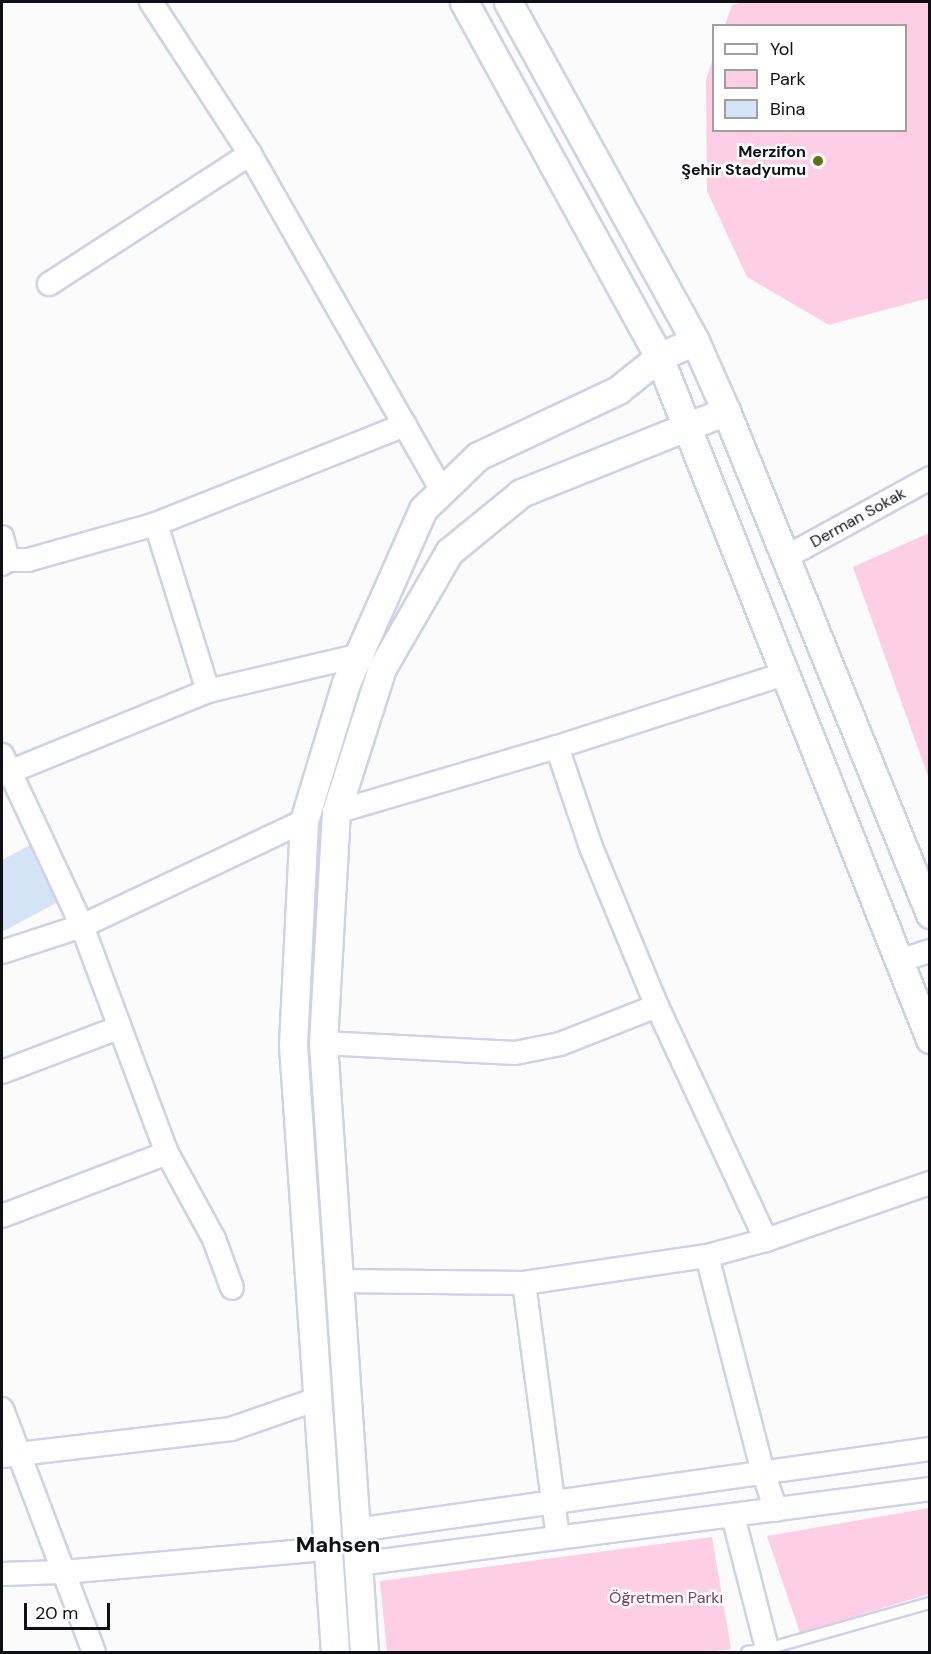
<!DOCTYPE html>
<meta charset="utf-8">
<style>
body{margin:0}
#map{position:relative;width:931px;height:1654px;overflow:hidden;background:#fbfbfb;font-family:"DM Sans",sans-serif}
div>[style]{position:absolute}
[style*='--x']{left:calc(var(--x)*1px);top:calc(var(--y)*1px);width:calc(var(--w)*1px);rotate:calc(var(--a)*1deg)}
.green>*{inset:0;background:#fdcee4}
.building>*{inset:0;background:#d4e4f6}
.roads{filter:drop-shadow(2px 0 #ced1ea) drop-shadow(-2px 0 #ced1ea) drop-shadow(0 2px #ced1ea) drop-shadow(0 -2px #ced1ea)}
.service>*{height:10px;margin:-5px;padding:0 5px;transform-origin:5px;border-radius:5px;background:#fff}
.minor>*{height:22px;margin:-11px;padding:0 11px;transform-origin:11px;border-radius:11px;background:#fff}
.tertiary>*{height:27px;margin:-13.5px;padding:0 13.5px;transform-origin:13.5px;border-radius:13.5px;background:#fff}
.dots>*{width:16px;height:16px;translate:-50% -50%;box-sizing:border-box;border:3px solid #fff;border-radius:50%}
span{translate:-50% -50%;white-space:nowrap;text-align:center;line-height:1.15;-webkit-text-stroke:5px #fff;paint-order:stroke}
.poi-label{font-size:16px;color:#0e0f17;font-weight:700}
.right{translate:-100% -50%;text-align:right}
.street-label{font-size:16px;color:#0e0f17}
.park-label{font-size:16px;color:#813c62}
.district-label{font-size:22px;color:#0e0f17;font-weight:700}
.frame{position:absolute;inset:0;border:3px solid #0e0f17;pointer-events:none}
.legend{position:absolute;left:712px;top:24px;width:195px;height:108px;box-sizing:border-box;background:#fff;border:2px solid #9f9fa2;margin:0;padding:8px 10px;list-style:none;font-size:18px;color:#0e0f17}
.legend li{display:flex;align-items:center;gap:12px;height:30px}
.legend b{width:30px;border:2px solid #9f9fa2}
.scale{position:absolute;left:24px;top:1603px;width:86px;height:27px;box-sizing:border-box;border:3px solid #0e0f17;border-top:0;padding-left:8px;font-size:18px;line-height:21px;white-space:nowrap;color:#0e0f17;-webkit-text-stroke:4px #fff;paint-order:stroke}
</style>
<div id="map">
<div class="green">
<div style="clip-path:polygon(744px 2px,929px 2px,929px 298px,829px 325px,747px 277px,707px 191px,706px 80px,713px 58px,714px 130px,906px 130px,906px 26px,725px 25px,732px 5px)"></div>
<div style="clip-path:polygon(929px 533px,929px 779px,853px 567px)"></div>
<div style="clip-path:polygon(929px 1508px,929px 1594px,800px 1633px,767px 1536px)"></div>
<div style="clip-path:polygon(712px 1537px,731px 1649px,708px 1652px,387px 1652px,380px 1581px)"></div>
</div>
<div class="building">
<div style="clip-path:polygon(30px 845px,60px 901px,2px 932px,2px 860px)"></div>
</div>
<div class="roads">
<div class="service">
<div style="--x:747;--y:1652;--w:20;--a:-9"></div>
<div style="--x:767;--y:1649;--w:169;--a:-15.8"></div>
</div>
<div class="minor">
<div style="--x:151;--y:2;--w:181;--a:56.9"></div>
<div style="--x:250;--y:154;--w:388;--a:60.3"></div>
<div style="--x:49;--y:284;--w:239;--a:-32.9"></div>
<div style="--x:156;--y:524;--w:175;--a:72.7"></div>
<div style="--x:2;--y:537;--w:24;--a:75"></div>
<div style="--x:786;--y:557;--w:164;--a:-28.7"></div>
<div style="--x:2;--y:564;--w:7;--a:-34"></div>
<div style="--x:8;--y:560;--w:20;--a:0"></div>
<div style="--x:28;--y:560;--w:133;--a:-15.7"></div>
<div style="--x:156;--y:524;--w:268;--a:-21.7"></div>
<div style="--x:557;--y:747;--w:106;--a:71.2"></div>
<div style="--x:591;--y:847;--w:172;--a:67.5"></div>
<div style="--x:657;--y:1006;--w:258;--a:65"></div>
<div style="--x:2;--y:755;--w:189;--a:64.9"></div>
<div style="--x:82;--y:926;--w:242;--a:69.5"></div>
<div style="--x:167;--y:1153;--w:98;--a:61.3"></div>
<div style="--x:214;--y:1239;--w:52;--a:69.8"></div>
<div style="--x:2;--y:775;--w:222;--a:-22.2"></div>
<div style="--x:208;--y:691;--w:153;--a:-13.2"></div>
<div style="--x:336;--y:812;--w:230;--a:-16.4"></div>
<div style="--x:557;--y:747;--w:239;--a:-17.8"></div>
<div style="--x:2;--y:952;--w:84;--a:-18"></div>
<div style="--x:82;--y:926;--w:246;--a:-25.3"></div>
<div style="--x:899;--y:961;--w:33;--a:-18"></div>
<div style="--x:323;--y:1043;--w:192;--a:3"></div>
<div style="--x:515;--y:1053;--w:46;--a:-11.3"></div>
<div style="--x:560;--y:1044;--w:104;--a:-21.4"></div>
<div style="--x:2;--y:1072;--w:124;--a:-20.8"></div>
<div style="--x:2;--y:1216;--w:177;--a:-20.9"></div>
<div style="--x:707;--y:1256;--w:223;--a:75.5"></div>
<div style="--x:763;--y:1472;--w:40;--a:71.1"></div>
<div style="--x:339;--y:1281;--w:185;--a:0.6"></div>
<div style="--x:524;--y:1283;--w:185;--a:-8.4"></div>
<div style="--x:707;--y:1256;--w:61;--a:-15.2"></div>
<div style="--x:766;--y:1240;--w:174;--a:-19.2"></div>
<div style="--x:524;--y:1283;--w:257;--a:82.4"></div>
<div style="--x:2;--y:1409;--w:260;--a:69.3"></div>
<div style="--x:2;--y:1456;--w:231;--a:-6.7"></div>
<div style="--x:231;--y:1429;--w:91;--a:-19.2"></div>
<div style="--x:733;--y:1516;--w:140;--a:75.6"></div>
<div style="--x:356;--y:1530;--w:580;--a:-8.03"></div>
<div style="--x:358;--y:1564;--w:577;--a:-7.47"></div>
<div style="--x:2;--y:1574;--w:61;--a:-1.9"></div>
<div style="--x:63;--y:1572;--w:266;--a:-5"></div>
</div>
<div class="tertiary">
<div style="--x:464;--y:2;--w:405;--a:61.2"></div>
<div style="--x:659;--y:357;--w:734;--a:68.33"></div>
<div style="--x:508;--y:2;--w:387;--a:61.1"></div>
<div style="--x:695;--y:341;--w:77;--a:66.1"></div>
<div style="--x:726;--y:411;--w:543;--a:67.92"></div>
<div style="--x:335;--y:1652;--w:608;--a:-93.96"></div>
<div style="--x:293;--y:1045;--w:224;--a:-87.2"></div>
<div style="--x:304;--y:821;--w:144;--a:-73.1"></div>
<div style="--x:346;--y:683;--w:190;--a:-66.1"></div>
<div style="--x:423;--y:509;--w:76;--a:-43.9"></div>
<div style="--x:478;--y:456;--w:155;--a:-25.2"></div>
<div style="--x:618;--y:390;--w:53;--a:-38.8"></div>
<div style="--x:659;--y:357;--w:39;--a:-24"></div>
<div style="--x:364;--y:1652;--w:610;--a:-93.85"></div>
<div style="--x:323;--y:1043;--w:231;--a:-86.8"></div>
<div style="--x:336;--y:812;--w:151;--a:-72.3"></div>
<div style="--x:382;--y:668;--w:134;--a:-60"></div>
<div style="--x:449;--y:552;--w:93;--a:-39.3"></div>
<div style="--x:521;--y:493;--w:221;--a:-21.8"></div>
</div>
</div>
<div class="dots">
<div style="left:818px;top:161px;background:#646f18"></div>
</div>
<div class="poi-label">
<span class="right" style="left:806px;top:161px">Merzifon<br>Şehir Stadyumu</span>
</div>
<div class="street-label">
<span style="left:858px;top:518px;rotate:-29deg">Derman Sokak</span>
</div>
<div class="park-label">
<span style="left:666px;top:1598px">Öğretmen Parkı</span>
</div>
<div class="district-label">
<span style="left:338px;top:1545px">Mahsen</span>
</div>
<div class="frame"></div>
<ul class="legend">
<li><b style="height:8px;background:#fff"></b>Yol</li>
<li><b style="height:16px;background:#fdcee4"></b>Park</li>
<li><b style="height:16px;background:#d4e4f6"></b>Bina</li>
</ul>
<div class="scale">20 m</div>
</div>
